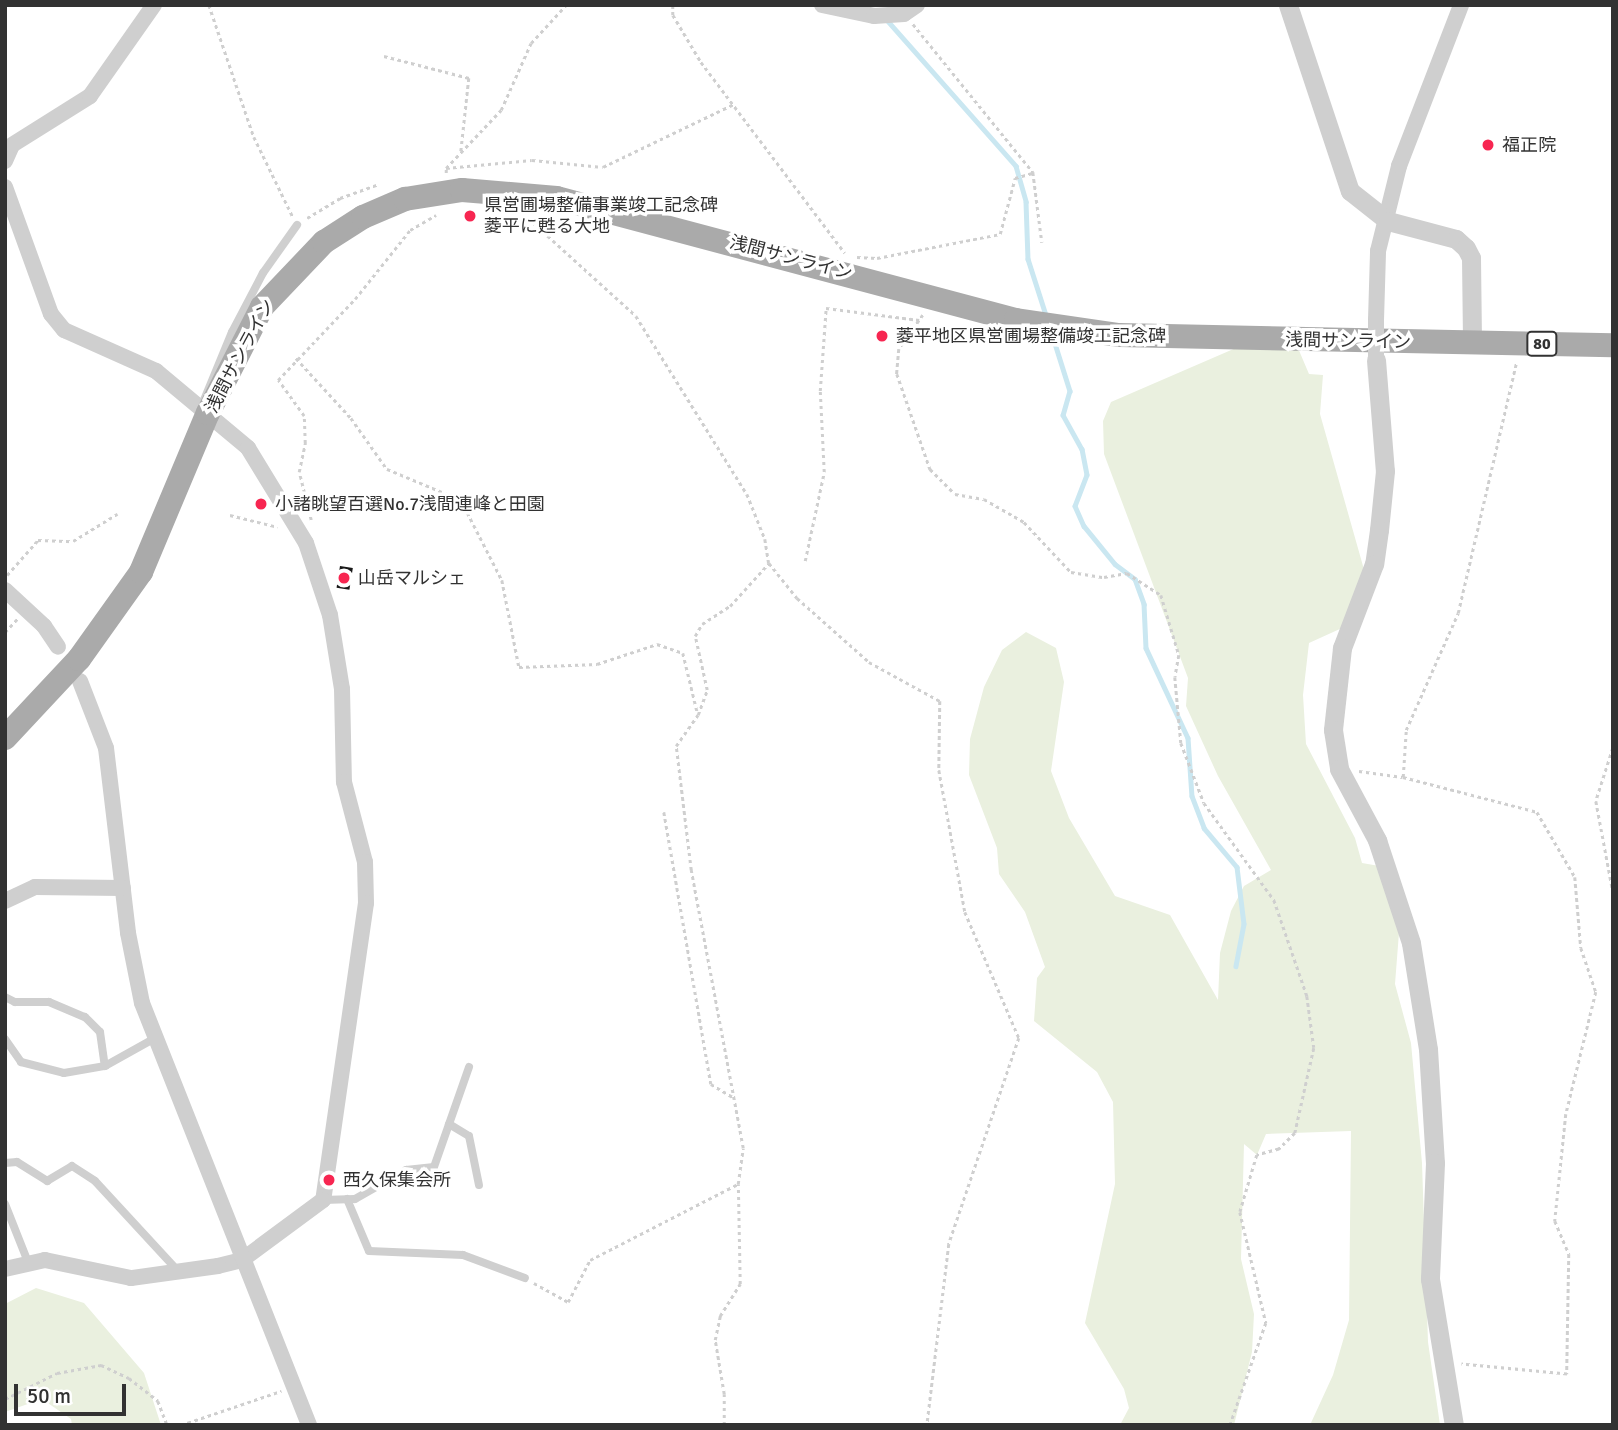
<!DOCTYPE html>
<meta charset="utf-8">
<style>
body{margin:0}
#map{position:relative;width:1618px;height:1430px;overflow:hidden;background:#fff;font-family:Signika,"Noto Sans JP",sans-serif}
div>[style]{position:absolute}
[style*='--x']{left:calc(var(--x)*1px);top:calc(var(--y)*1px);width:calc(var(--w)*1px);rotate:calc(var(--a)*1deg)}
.green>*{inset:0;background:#eaf0df}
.stream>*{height:4.5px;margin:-2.25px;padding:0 2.25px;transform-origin:2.25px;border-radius:2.25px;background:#cae7f1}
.building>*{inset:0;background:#191919;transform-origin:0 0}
.path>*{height:2.5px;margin-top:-1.25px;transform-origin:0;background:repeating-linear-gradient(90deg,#cfcfcf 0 3.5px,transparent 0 7px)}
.service>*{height:8px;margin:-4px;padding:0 4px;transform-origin:4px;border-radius:4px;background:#cfcfcf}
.minor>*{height:16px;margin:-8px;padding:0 8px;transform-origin:8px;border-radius:8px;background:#cfcfcf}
.tertiary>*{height:19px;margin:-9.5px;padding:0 9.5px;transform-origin:9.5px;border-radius:9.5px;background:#cfcfcf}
.primary>*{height:24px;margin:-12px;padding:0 12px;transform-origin:12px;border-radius:12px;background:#aaa}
.minor-bridge>*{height:16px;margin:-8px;padding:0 8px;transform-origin:8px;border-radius:8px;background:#cfcfcf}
.dots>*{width:19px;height:19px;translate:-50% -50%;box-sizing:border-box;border:4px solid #fff;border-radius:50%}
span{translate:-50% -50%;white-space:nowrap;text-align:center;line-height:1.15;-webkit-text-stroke:7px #fff;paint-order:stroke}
.shield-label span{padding:2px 5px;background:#fff;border:2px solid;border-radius:5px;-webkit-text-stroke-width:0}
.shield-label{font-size:16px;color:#323232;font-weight:700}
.poi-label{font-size:18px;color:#323232}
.left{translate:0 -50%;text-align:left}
.street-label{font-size:18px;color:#323232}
.frame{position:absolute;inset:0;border:7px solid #323232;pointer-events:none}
.scale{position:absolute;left:14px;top:1384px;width:112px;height:32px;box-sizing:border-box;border:4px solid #323232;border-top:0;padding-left:9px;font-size:21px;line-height:24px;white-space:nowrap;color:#323232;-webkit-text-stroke:5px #fff;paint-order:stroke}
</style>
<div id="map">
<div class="green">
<div style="clip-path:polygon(1252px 341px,1295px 341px,1309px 374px,1323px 375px,1320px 414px,1363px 566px,1365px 605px,1353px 623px,1309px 643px,1303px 695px,1306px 744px,1355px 838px,1362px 863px,1385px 867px,1401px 907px,1395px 984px,1411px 1043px,1422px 1163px,1428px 1342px,1440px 1425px,1310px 1425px,1333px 1375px,1349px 1320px,1351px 1131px,1266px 1134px,1257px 1155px,1244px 1144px,1241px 1259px,1254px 1314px,1252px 1352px,1234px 1425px,1120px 1425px,1129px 1408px,1124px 1389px,1085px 1323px,1115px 1184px,1113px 1102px,1097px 1072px,1034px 1021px,1037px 978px,1045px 967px,1025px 912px,999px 874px,997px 848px,969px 775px,970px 739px,984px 687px,1002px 650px,1026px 632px,1056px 648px,1064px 682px,1051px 771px,1069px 818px,1115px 896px,1170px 915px,1218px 1000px,1220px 953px,1231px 911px,1244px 886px,1271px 870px,1218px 776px,1186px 706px,1188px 678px,1104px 454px,1103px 421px,1111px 402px)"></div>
<div style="clip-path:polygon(36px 1288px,84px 1303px,144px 1373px,161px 1425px,72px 1425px,71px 1419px,42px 1399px,5px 1412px,5px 1304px)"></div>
</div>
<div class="stream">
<div style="--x:887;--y:20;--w:195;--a:48.5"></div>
<div style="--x:1016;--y:166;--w:37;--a:74"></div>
<div style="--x:1026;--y:202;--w:57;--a:88"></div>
<div style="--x:1028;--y:259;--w:59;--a:72.2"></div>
<div style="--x:1052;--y:334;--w:60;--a:72.5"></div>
<div style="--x:1070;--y:391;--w:25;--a:106"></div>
<div style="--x:1063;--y:415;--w:39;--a:61"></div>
<div style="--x:1082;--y:449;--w:26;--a:79"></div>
<div style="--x:1087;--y:475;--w:33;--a:111"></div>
<div style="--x:1075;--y:506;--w:22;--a:66"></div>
<div style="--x:1084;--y:526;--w:49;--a:50.8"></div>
<div style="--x:1115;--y:564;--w:25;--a:37"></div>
<div style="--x:1135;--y:579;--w:27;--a:70"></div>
<div style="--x:1144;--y:604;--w:44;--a:87.4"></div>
<div style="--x:1146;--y:648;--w:99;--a:65"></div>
<div style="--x:1188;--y:738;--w:58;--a:86.1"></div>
<div style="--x:1192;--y:796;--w:34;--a:69"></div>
<div style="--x:1204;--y:828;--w:51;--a:49.8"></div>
<div style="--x:1237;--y:867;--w:57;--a:83"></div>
<div style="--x:1244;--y:924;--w:43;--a:100.8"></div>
</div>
<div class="building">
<div style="left:340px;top:566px;width:13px;height:22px;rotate:9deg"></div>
</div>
<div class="path">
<div style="--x:209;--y:5;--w:139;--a:71.2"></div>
<div style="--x:254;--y:137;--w:89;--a:64"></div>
<div style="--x:673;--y:5;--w:10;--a:90"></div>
<div style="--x:673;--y:15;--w:55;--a:59.2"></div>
<div style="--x:701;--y:62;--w:239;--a:53"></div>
<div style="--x:913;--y:24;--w:191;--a:51"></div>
<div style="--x:1033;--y:172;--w:71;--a:82.7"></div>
<div style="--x:384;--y:56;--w:88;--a:14.5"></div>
<div style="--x:469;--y:78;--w:74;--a:96.2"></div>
<div style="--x:446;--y:168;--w:80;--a:-46.5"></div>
<div style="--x:501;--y:110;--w:73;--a:-65.9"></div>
<div style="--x:531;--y:43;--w:52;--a:-47.4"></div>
<div style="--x:446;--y:173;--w:5;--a:-90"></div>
<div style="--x:446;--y:168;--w:86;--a:-5.3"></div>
<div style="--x:532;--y:160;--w:71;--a:5.6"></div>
<div style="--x:603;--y:167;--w:145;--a:-25.7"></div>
<div style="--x:527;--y:217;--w:147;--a:42.2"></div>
<div style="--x:636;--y:316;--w:210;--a:58.1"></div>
<div style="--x:747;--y:494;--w:48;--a:68.2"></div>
<div style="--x:765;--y:539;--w:24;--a:81"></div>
<div style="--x:769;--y:563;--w:45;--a:51.3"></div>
<div style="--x:797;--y:598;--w:96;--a:41.6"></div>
<div style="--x:869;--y:662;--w:81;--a:28.8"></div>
<div style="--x:940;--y:701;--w:69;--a:90.8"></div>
<div style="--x:939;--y:770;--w:144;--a:79.6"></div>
<div style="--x:965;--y:912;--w:137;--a:66.8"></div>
<div style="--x:1019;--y:1038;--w:218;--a:108.8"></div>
<div style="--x:949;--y:1244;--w:182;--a:96.9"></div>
<div style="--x:307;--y:218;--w:39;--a:-31"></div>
<div style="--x:340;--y:198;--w:41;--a:-19.7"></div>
<div style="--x:857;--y:257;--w:20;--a:3"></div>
<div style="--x:877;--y:258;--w:125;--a:-11"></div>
<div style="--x:1000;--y:234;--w:58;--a:-75"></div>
<div style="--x:1015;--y:178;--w:18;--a:-16"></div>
<div style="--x:923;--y:315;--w:42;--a:125.2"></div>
<div style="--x:899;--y:349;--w:25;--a:95"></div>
<div style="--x:897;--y:374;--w:101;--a:70.8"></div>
<div style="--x:930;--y:469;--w:35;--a:45"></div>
<div style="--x:955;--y:494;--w:29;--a:10"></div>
<div style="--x:984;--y:499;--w:46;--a:29.9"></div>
<div style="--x:1024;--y:522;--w:69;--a:46.8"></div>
<div style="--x:1071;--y:572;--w:33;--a:9"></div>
<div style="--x:1104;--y:577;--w:23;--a:-10"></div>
<div style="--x:1127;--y:573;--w:40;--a:32.9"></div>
<div style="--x:1161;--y:595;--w:63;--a:73.3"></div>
<div style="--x:1179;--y:655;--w:22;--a:100"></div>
<div style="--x:1175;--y:677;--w:66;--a:84.8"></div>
<div style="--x:1181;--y:743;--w:64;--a:69"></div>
<div style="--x:1204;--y:803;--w:120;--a:54.2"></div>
<div style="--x:1274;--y:900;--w:102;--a:71"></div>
<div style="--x:1307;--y:996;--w:52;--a:82.3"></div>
<div style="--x:1314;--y:1048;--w:87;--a:102.6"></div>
<div style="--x:1295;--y:1133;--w:23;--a:135"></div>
<div style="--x:1279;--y:1149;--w:23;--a:165"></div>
<div style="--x:1257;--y:1155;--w:59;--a:106.6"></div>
<div style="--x:1240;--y:1212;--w:114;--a:76.8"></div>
<div style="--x:1266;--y:1323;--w:108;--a:109.4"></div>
<div style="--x:296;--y:358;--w:81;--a:47.5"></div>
<div style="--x:351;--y:418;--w:62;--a:54.8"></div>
<div style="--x:387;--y:469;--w:80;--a:22.7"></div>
<div style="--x:461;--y:500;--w:90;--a:62.9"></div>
<div style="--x:502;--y:580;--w:89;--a:78.9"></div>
<div style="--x:519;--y:667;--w:78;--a:-2.2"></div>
<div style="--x:597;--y:664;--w:63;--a:-18.4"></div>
<div style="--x:657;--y:644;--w:28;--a:19"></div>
<div style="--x:683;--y:653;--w:64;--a:76.4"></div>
<div style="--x:230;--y:515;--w:49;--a:14"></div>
<div style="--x:311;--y:520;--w:49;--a:-104"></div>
<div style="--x:299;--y:472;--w:30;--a:-78"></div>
<div style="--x:305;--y:443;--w:27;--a:-92"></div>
<div style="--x:304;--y:416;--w:44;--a:-125.8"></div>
<div style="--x:278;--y:380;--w:112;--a:-46.5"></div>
<div style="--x:355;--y:299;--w:88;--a:-51.4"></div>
<div style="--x:410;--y:230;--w:30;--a:-30"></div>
<div style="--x:805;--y:561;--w:91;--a:-77.9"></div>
<div style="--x:824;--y:472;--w:81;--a:-92.8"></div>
<div style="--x:820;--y:391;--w:83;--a:-85.9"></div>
<div style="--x:826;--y:308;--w:94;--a:7.4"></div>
<div style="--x:7;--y:575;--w:47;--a:-48.5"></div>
<div style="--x:38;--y:540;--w:35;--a:2"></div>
<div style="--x:73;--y:541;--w:52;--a:-31.5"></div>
<div style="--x:5;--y:632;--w:18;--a:-47"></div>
<div style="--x:1613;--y:748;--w:56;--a:107.8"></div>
<div style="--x:1596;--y:801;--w:93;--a:79.4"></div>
<div style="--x:1359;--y:771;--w:44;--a:7.8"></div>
<div style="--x:1403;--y:777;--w:47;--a:-86.3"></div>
<div style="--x:1406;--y:730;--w:128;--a:-66"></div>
<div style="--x:1458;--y:613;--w:257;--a:-76.9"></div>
<div style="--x:1403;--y:777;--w:138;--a:14.6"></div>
<div style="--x:1537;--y:812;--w:75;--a:59.7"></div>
<div style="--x:1575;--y:877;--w:71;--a:85.2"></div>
<div style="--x:1581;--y:948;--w:46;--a:71.2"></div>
<div style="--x:1596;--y:992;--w:126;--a:103.8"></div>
<div style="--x:1566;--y:1114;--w:108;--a:95.9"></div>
<div style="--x:1555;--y:1221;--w:36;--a:67"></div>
<div style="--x:1569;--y:1254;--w:120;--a:91"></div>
<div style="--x:1567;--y:1374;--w:106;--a:-174.6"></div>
<div style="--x:664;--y:812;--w:276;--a:80.2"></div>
<div style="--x:711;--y:1084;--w:27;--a:31"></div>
<div style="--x:534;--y:1283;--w:39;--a:29"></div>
<div style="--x:568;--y:1302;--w:47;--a:-62.4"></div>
<div style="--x:590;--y:1260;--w:166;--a:-27.2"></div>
<div style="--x:5;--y:1399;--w:58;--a:-26.6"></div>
<div style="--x:57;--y:1373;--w:45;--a:-10.3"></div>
<div style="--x:101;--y:1365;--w:31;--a:25"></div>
<div style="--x:129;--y:1378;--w:37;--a:38"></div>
<div style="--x:158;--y:1401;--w:26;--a:69"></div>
<div style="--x:181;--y:1425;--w:106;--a:-18.8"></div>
<div style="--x:724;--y:1425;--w:31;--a:-90"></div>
<div style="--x:724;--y:1394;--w:55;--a:-99.5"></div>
<div style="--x:715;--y:1340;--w:25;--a:-78"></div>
<div style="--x:720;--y:1316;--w:38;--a:-58"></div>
<div style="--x:740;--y:1284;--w:100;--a:-91.1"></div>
<div style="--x:738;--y:1184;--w:36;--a:-82"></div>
<div style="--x:743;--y:1148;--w:283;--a:-100.6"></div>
<div style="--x:691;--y:870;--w:125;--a:-96.9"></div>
<div style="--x:676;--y:746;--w:38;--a:-55"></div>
<div style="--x:698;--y:715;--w:27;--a:-70"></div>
<div style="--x:707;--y:690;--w:55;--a:-102.5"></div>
<div style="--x:695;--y:636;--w:14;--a:-60"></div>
<div style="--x:702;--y:624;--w:33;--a:-33"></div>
<div style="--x:730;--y:606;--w:58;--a:-47.8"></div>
</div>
<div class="service">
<div style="--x:204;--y:400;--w:74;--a:-67.6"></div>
<div style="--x:232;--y:332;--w:67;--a:-62.3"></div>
<div style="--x:263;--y:273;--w:59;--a:-54.7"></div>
<div style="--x:5;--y:997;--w:11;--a:27"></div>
<div style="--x:15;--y:1002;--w:34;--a:0"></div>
<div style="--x:49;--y:1002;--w:39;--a:23"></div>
<div style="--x:85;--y:1017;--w:21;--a:45"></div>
<div style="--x:100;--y:1032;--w:34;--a:82"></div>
<div style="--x:5;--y:1039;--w:28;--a:55"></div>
<div style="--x:21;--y:1062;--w:44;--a:14.3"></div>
<div style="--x:64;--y:1073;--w:42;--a:-9.7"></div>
<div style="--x:105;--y:1066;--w:57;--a:-29.2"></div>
<div style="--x:449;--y:1124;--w:23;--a:31"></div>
<div style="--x:469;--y:1136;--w:50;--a:78.5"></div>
<div style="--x:5;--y:1163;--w:12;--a:-5"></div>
<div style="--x:17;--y:1162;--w:36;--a:32"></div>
<div style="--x:47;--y:1181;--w:29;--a:-31"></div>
<div style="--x:72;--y:1166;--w:27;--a:33"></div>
<div style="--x:95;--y:1181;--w:124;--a:47.3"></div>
<div style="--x:347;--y:1199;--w:56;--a:67.1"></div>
<div style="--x:369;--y:1251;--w:94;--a:2.4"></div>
<div style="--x:463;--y:1255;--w:66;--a:20.4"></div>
<div style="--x:323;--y:1200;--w:32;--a:-2"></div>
<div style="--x:355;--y:1199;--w:59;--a:-29.6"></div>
<div style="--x:406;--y:1170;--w:28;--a:-6"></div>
<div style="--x:434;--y:1167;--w:106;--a:-70.7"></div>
<div style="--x:5;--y:1204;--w:62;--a:68.4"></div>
</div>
<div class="minor">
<div style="--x:822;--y:5;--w:53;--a:11.9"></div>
<div style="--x:874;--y:16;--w:30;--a:-4"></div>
<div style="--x:904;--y:14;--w:16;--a:-35"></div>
<div style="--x:5;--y:161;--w:17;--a:-66"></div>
<div style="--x:12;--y:145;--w:92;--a:-32.1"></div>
<div style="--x:90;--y:96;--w:111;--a:-54.9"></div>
<div style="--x:5;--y:187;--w:135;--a:70.1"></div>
<div style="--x:51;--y:314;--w:21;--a:51"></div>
<div style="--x:64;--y:330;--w:101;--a:24"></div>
<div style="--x:156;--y:371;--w:120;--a:39.9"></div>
<div style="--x:248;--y:448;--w:111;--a:58.6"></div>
<div style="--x:306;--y:543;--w:76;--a:71.6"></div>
<div style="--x:330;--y:615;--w:75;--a:80.8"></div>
<div style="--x:342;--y:689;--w:93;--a:88.8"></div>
<div style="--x:344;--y:782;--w:83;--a:75.3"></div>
<div style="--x:365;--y:862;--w:41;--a:88.6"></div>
<div style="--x:366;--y:903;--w:300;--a:98.2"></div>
<div style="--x:323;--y:1200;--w:101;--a:143.5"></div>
<div style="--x:242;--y:1260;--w:25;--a:166"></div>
<div style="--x:218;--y:1266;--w:88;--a:172.1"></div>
<div style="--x:131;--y:1278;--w:88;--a:-168.2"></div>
<div style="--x:45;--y:1260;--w:41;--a:167.3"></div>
<div style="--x:1376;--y:320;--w:69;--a:-88.3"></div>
<div style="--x:1378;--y:251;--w:88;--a:-76.1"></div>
<div style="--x:1399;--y:166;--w:173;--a:-68.9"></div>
<div style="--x:5;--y:590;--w:53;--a:42.7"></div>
<div style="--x:44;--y:626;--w:25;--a:56"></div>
<div style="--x:80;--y:681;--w:72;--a:68.8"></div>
<div style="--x:106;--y:748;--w:186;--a:83.2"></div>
<div style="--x:128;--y:933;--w:71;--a:78.7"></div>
<div style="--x:142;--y:1003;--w:454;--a:68.4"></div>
<div style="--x:5;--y:901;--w:33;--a:-25"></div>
<div style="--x:35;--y:887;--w:88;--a:0.7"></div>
</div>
<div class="tertiary">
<div style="--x:1288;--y:5;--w:196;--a:71.6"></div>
<div style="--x:1350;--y:191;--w:48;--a:38.3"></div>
<div style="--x:1388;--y:221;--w:70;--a:14.8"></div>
<div style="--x:1456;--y:239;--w:13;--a:42"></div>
<div style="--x:1466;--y:248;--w:11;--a:63"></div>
<div style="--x:1471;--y:258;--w:85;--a:89.3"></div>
<div style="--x:1376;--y:360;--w:111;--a:85.4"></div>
<div style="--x:1385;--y:471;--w:59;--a:95.8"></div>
<div style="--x:1379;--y:530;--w:34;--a:98"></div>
<div style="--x:1374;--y:564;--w:90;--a:110.9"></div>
<div style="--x:1342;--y:648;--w:82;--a:96.3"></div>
<div style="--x:1333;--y:730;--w:39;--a:81"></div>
<div style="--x:1339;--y:769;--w:81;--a:61.8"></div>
<div style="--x:1377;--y:840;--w:108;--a:71.7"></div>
<div style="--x:1411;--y:943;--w:107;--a:80.9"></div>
<div style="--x:1428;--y:1049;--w:114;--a:86.5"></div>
<div style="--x:1435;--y:1163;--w:116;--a:92.5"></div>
<div style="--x:1430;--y:1279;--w:148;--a:80.7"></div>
</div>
<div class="primary">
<div style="--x:5;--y:738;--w:108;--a:-46.9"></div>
<div style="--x:79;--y:659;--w:107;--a:-54.5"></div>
<div style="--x:141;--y:572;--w:173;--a:-67.2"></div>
<div style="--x:208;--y:413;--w:119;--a:-63"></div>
<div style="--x:262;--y:307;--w:90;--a:-46.4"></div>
<div style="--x:324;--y:242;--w:46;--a:-32.7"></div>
<div style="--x:363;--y:217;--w:46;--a:-23.2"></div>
<div style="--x:405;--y:199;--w:58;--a:-9"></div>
<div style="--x:462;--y:190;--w:95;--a:4.8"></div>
<div style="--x:557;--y:198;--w:475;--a:14.9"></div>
<div style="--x:1016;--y:320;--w:104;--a:8.3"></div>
<div style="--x:1119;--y:335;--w:494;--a:1.2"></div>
</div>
<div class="minor-bridge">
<div style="--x:1376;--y:360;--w:40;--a:-90"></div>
</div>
<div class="dots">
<div style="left:1488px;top:145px;background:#f72651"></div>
<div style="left:470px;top:216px;background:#f72651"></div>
<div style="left:882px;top:336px;background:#f72651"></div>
<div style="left:261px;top:504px;background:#f72651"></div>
<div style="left:344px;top:578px;background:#f72651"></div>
<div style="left:329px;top:1180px;background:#f72651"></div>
</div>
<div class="shield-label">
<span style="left:1542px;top:344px">80</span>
</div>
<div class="poi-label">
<span class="left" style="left:1502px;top:145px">福正院</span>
<span class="left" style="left:484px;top:216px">県営圃場整備事業竣工記念碑<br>菱平に甦る大地</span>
<span class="left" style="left:896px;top:336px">菱平地区県営圃場整備竣工記念碑</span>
<span class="left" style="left:275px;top:504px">小諸眺望百選No.7浅間連峰と田園</span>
<span class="left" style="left:358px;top:578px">山岳マルシェ</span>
<span class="left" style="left:343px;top:1180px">西久保集会所</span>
</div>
<div class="street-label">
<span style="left:791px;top:258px;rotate:15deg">浅間サンライン</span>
<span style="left:1348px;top:341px;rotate:1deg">浅間サンライン</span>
<span style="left:240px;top:356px;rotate:-62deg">浅間サンライン</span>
</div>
<div class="frame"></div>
<div class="scale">50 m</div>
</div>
